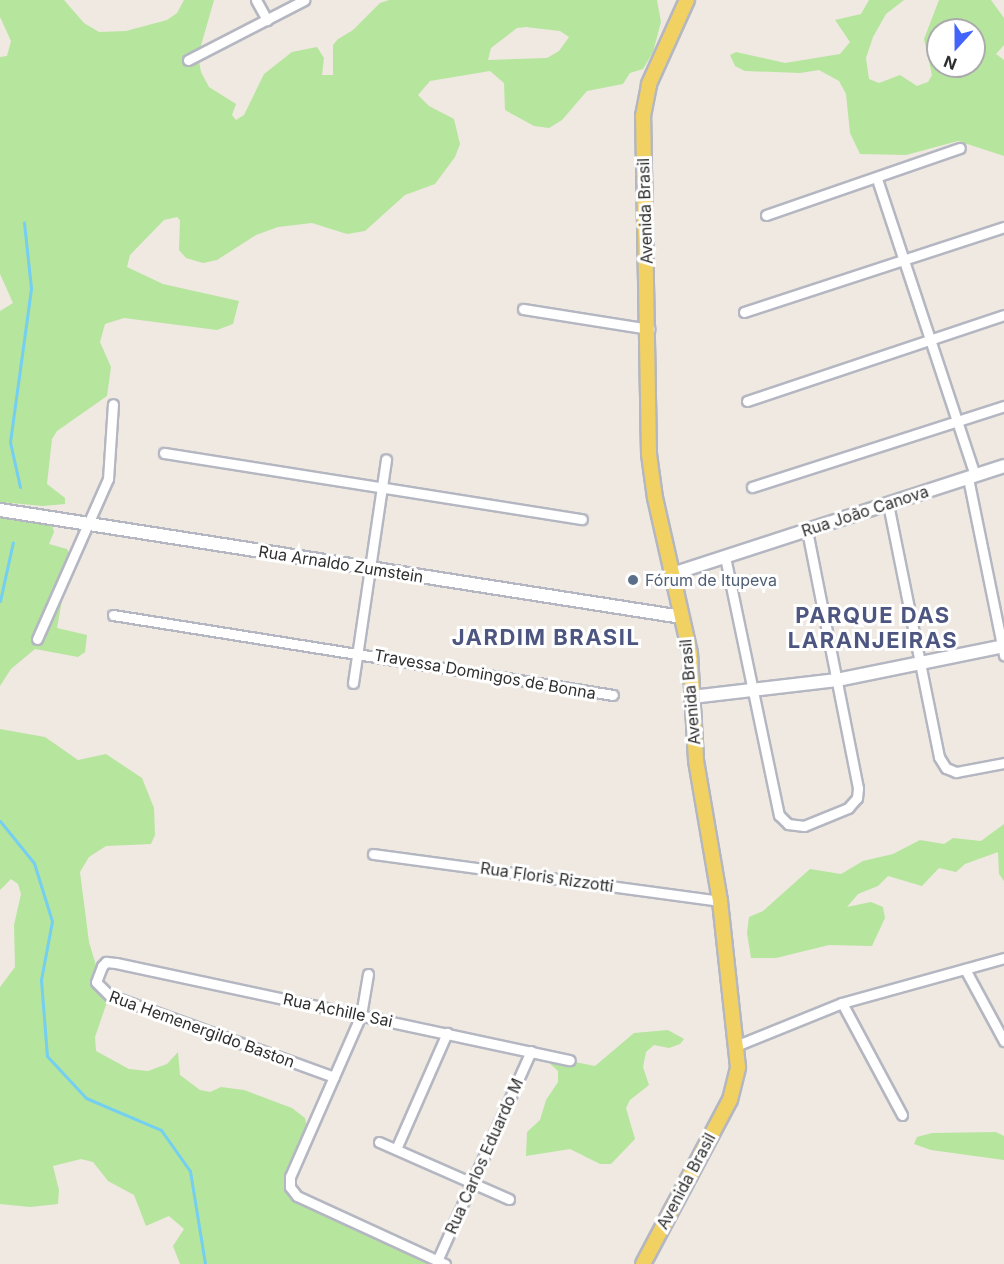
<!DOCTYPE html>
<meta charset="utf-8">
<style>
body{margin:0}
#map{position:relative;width:1004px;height:1264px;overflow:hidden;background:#efe9e1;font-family:Inter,sans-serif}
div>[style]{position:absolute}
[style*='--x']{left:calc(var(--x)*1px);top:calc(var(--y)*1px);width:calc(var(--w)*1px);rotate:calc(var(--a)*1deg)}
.green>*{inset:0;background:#b6e59e}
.stream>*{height:3px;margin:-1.5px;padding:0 1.5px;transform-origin:1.5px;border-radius:1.5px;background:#75cff0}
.roads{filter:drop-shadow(2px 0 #b4b7c1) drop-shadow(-2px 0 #b4b7c1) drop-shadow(0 2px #b4b7c1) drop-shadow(0 -2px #b4b7c1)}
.street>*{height:9px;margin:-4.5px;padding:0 4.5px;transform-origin:4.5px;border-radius:4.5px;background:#fff}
.secondary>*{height:12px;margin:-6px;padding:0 6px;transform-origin:6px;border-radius:6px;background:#fff}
.primary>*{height:14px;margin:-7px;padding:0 7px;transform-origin:7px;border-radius:7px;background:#f2d163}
.dots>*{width:16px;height:16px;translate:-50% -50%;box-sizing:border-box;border:3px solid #fff;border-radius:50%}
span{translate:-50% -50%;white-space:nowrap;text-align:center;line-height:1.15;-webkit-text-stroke:6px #fff;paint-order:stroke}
.street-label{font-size:16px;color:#2e2e2e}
.service-label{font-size:16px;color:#4e5e75}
.left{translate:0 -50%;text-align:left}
.district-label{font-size:22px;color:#4d5680;font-weight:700;letter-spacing:1.5px}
.north{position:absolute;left:926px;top:18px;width:60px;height:60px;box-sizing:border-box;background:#fff;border:2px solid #ababab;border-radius:50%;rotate:201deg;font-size:16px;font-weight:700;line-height:24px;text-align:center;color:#2e2e2e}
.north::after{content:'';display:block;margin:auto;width:21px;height:27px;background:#4264fb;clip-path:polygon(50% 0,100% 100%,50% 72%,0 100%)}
</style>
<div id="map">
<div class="green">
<div style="clip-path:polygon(evenodd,0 0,64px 0,84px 23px,99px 32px,126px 31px,167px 20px,177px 13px,184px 0,214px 0,198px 56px,201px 72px,209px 87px,236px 104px,232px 115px,236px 120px,244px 115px,264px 74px,292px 52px,317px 47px,324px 58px,322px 75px,333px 75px,333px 45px,338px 39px,353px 30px,380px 3px,389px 0,657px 0,661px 22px,653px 52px,643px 69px,630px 73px,623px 84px,587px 91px,562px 120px,549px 128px,534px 126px,505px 110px,504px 83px,490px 71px,430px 81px,418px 95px,429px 106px,454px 119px,460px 144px,455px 157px,435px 184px,405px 195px,365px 231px,347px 234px,312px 223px,278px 227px,256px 235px,217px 260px,203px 263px,186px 258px,179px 250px,180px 220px,177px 217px,164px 220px,130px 255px,127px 267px,163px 284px,239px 301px,233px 324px,217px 330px,124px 318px,105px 324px,100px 342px,111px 367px,107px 396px,57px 431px,52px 439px,47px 484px,65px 498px,65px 504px,43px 506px,0 502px,0 311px,13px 303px,0 274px,0 57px,7px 56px,11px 41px,0 17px,0 0,526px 27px,560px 31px,569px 37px,559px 51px,547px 58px,488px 60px,491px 48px,517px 28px,526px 27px)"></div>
<div style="clip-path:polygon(evenodd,869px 0,904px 0,886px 14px,873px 37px,866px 58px,869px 79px,879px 83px,900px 75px,917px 86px,928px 82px,932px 75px,924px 39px,939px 0,991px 0,1004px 18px,1004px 45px,996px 54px,1004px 60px,1004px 156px,958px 141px,906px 155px,860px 154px,850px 133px,846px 94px,839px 81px,819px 70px,800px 73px,745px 71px,735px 66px,730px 55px,736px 52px,785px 63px,840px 54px,850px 42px,835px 20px,861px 14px,869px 0,938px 30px,974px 30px,974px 66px,938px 66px,938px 30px)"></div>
<div style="clip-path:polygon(0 516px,52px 525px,54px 532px,49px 544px,67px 549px,70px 555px,57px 628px,87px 635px,85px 652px,78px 657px,35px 649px,11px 669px,0 686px)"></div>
<div style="clip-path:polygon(0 729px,45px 737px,78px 760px,106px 754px,142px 778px,154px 808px,155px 835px,151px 844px,106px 846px,89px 857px,80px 872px,89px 942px,107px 1002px,95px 1037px,96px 1051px,129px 1069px,148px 1071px,167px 1064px,178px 1052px,180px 1075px,200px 1090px,210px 1092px,221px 1087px,244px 1090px,292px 1108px,305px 1118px,307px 1127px,287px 1181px,293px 1197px,324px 1216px,431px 1264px,180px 1264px,173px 1246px,184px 1229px,169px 1216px,146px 1226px,134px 1195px,108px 1181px,93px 1162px,81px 1159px,53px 1166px,59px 1190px,58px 1204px,30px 1207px,0 1204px,0 987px,15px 967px,14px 925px,21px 894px,18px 884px,11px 879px,0 890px)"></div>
<div style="clip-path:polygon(1004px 824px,1004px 881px,999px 874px,998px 852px,965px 864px,956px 872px,939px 868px,922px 886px,888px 876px,878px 886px,858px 894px,847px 907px,871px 902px,883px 907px,885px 918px,872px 946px,829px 945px,776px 958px,751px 958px,747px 933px,749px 917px,763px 911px,810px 869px,841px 874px,863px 861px,893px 854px,920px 840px,944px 844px,953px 838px,981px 841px)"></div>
<div style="clip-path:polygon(668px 1030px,684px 1039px,680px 1044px,669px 1048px,654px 1045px,646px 1052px,643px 1067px,649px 1085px,630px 1100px,626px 1108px,635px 1139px,611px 1164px,600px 1164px,570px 1149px,526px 1156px,527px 1132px,540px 1120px,546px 1100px,558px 1082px,558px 1071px,547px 1061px,549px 1057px,595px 1066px,634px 1033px)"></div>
<div style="clip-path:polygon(996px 1132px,1004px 1136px,1004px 1160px,931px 1150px,914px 1144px,917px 1137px,932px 1133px)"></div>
</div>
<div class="stream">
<div style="--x:20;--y:487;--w:46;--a:-102.5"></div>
<div style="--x:10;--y:442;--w:155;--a:-82.2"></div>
<div style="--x:31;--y:288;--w:66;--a:-96.1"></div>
<div style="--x:0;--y:601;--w:60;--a:-77.6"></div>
<div style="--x:0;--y:821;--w:54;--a:51"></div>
<div style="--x:34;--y:863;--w:61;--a:72.8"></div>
<div style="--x:52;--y:921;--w:60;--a:100.6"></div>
<div style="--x:41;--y:980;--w:76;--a:85.5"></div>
<div style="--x:47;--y:1056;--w:57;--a:47.1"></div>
<div style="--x:86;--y:1098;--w:82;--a:23.1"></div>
<div style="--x:161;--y:1130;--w:50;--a:54.7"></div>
<div style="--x:190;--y:1171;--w:94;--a:80.8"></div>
</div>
<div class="roads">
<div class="street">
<div style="--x:256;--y:0;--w:23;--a:61"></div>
<div style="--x:188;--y:60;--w:131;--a:-27.3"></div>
<div style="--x:877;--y:179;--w:312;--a:71.7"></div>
<div style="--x:766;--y:215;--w:205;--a:-19.1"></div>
<div style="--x:523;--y:309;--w:128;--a:9"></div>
<div style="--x:744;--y:312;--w:274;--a:-18.1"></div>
<div style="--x:747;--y:401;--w:271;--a:-18.5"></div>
<div style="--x:164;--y:453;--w:423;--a:9"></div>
<div style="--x:968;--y:478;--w:181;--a:78.5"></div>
<div style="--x:752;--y:487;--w:265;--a:-17.8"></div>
<div style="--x:888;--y:504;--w:258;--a:78.6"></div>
<div style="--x:939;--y:757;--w:13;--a:58"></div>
<div style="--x:946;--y:768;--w:11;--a:22"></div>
<div style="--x:956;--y:772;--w:49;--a:-10.6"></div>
<div style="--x:725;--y:557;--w:264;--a:78.2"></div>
<div style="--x:779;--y:815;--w:13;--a:45"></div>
<div style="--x:788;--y:824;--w:16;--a:7"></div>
<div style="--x:804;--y:826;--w:48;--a:-22.2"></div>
<div style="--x:848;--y:808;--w:13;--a:-48"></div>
<div style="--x:857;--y:798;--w:10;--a:-84"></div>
<div style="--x:858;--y:788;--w:263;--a:-101.2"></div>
<div style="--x:113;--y:615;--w:506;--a:9.09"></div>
<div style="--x:37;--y:639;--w:175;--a:-66.1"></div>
<div style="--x:108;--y:479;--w:75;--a:-86.2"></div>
<div style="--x:353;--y:683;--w:226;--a:-81.6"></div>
<div style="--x:373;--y:854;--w:350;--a:7.7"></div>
<div style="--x:965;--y:969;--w:82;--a:61.6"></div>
<div style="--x:368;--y:974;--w:42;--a:99.7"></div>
<div style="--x:361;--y:1015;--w:177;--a:113.7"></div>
<div style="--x:290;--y:1177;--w:10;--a:90"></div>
<div style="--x:290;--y:1187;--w:11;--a:52"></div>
<div style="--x:297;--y:1196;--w:163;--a:24.7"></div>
<div style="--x:842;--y:1003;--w:127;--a:61.8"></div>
<div style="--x:738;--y:1045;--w:112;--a:-22"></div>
<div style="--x:842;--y:1003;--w:168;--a:-15.5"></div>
<div style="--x:334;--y:1077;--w:239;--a:-160"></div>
<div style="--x:109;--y:995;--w:18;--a:-135"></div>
<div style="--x:96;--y:982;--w:17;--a:-69"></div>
<div style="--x:102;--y:966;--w:6;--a:-45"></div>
<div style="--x:106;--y:962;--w:10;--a:6"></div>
<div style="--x:116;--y:963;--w:464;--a:12.1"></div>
<div style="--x:379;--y:1142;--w:142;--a:23.7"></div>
<div style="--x:396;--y:1149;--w:127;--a:-66.3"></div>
<div style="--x:437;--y:1261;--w:230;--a:-65.9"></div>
</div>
<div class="secondary">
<div style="--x:0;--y:510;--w:690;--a:8.92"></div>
<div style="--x:672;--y:574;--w:349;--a:-18"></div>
<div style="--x:692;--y:697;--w:146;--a:-6.7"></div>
<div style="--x:837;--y:680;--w:170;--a:-11.5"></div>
</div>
<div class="primary">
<div style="--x:643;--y:1264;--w:186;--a:-62.1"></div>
<div style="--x:730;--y:1100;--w:34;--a:-76"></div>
<div style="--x:738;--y:1067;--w:167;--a:-96.2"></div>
<div style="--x:720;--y:901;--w:143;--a:-99.7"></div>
<div style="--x:696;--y:760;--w:107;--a:-93.2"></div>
<div style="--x:690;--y:653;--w:159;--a:-102.7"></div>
<div style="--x:655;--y:498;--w:44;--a:-97.8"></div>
<div style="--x:649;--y:454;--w:338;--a:-91"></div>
<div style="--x:643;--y:116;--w:33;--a:-79"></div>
<div style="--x:649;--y:84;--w:92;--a:-65.7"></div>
</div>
</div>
<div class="dots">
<div style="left:633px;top:580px;background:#5c6f8a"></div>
</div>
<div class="street-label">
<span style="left:645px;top:211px;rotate:-92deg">Avenida Brasil</span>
<span style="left:865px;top:511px;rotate:-18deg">Rua João Canova</span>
<span style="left:341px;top:564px;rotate:9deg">Rua Arnaldo Zumstein</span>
<span style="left:485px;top:674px;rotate:10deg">Travessa Domingos de Bonna</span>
<span style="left:690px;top:692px;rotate:-95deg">Avenida Brasil</span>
<span style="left:547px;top:877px;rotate:8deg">Rua Floris Rizzotti</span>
<span style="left:338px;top:1010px;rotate:12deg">Rua Achille Sai</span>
<span style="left:202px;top:1029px;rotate:20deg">Rua Hemenergildo Baston</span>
<span style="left:484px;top:1156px;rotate:-66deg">Rua Carlos Eduardo M</span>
<span style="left:686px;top:1181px;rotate:-62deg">Avenida Brasil</span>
</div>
<div class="service-label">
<span class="left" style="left:645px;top:580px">Fórum de Itupeva</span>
</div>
<div class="district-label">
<span style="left:873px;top:628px">PARQUE DAS<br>LARANJEIRAS</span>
<span style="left:546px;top:638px">JARDIM BRASIL</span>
</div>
<div class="north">N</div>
</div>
